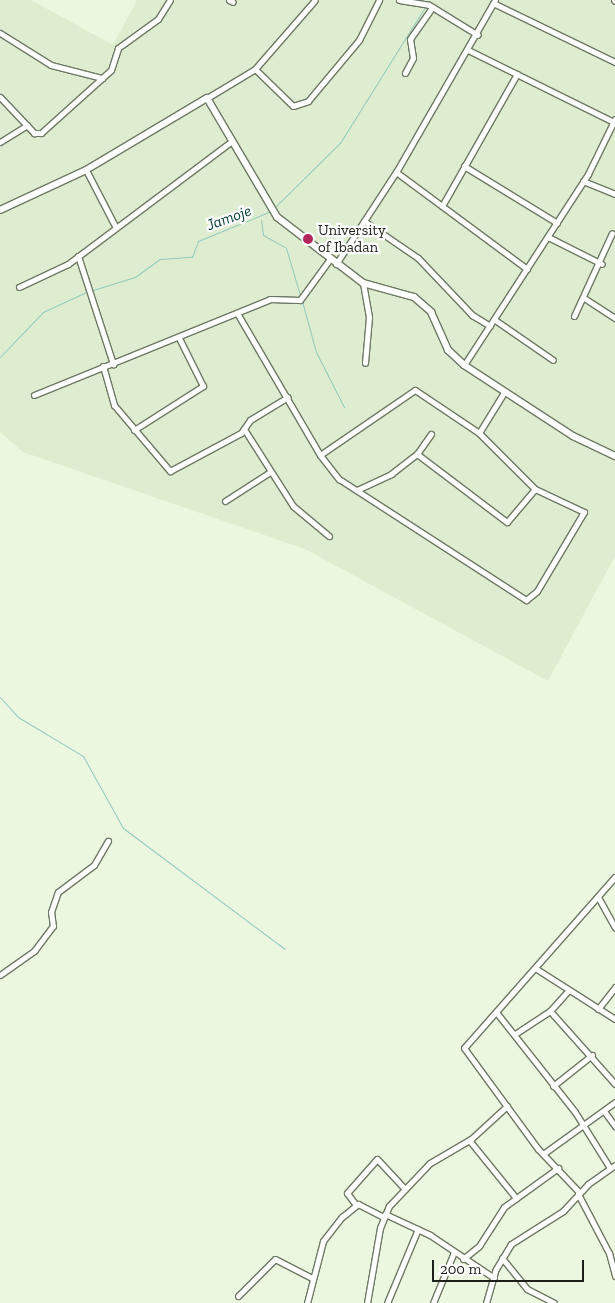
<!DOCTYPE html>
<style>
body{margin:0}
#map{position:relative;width:615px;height:1303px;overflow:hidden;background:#ebf7df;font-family:"Zilla Slab",serif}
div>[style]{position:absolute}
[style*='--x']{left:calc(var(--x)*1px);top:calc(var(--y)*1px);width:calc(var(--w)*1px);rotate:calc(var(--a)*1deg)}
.built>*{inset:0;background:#deedcf}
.stream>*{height:1px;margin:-0.5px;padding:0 0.5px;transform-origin:0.5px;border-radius:0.5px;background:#90cbbe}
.roads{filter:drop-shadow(1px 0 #6e7964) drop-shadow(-1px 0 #6e7964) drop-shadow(0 1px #6e7964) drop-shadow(0 -1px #6e7964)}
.minor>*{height:5px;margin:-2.5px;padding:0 2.5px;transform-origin:2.5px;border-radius:2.5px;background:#fff}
.tertiary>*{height:6px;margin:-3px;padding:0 3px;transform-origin:3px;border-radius:3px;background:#fff}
.dots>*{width:14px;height:14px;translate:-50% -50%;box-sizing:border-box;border:2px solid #fff;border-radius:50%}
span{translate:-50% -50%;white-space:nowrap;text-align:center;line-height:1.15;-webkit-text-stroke:4.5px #fff;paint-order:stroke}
.poi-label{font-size:15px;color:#1c2018}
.left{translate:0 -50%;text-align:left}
.water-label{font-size:16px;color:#00372f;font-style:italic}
.scale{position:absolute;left:432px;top:1260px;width:152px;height:22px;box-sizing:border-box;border:2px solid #1c2018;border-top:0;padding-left:6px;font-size:15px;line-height:18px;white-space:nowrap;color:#1c2018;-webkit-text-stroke:4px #fff;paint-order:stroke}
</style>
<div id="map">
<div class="built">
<div style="clip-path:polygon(0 0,31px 0,113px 45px,137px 0,615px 0,615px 556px,548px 681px,305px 549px,23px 452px,0 432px)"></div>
</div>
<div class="stream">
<div style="--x:274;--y:208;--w:93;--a:-44.6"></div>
<div style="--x:340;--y:143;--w:160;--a:-58"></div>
<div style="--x:261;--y:220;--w:15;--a:82"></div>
<div style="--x:263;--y:235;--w:26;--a:29"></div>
<div style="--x:286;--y:248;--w:49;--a:73.4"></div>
<div style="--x:90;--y:291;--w:47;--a:-17.3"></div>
<div style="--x:135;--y:277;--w:31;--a:-36"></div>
<div style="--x:160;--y:259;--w:32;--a:-4"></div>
<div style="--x:192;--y:257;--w:17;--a:-69"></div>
<div style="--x:198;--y:241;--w:79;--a:-22.3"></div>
<div style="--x:302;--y:301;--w:53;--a:74.6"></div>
<div style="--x:316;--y:352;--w:62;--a:63"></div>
<div style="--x:0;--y:357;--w:62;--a:-46.3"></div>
<div style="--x:43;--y:312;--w:47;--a:-24.9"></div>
<div style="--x:0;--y:697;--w:27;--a:48"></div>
<div style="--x:18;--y:717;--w:76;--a:31"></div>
<div style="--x:83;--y:756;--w:82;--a:60.9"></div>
<div style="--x:123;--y:828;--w:202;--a:36.8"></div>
</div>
<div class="roads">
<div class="minor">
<div style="--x:229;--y:0;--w:4;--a:27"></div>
<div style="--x:399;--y:0;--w:30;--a:9"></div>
<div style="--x:429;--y:5;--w:57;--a:31.5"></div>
<div style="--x:495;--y:0;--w:198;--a:119.9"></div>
<div style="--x:396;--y:172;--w:163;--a:36.5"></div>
<div style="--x:614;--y:0;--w:1;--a:45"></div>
<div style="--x:493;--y:3;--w:136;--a:25.8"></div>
<div style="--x:0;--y:33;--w:60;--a:32.1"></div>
<div style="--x:51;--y:65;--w:53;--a:14.3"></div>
<div style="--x:468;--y:50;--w:163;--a:26.3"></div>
<div style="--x:255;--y:69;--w:53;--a:44.2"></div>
<div style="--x:293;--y:106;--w:16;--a:-18"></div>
<div style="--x:308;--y:101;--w:80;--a:-50.1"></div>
<div style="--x:359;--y:40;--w:45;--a:-63.4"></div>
<div style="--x:405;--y:73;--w:17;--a:-62"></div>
<div style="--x:413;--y:58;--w:19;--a:-99"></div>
<div style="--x:410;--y:39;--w:39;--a:-55"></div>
<div style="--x:0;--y:97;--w:50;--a:46.6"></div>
<div style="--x:34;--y:133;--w:7;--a:0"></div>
<div style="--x:41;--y:133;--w:94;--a:-42"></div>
<div style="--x:111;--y:70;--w:23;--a:-72"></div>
<div style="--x:118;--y:48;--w:49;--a:-35.9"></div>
<div style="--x:158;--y:19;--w:22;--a:-58"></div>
<div style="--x:207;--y:98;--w:56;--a:-31.1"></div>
<div style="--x:255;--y:69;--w:91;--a:-49"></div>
<div style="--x:0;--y:142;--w:32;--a:-32"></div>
<div style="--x:464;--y:166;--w:109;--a:31.5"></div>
<div style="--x:86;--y:170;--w:63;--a:62.6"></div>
<div style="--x:583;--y:181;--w:35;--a:22"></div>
<div style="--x:442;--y:206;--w:152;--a:-60.4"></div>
<div style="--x:364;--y:221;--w:65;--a:34.4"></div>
<div style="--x:418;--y:258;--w:79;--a:46.5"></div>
<div style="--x:472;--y:315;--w:21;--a:31"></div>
<div style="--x:548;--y:237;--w:60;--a:26.6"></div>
<div style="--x:78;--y:256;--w:114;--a:72"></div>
<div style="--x:336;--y:264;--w:110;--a:-56.9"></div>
<div style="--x:363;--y:283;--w:35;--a:80"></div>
<div style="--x:369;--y:317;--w:46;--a:95"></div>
<div style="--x:19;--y:287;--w:54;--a:-25.1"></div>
<div style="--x:68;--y:264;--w:205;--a:-36.9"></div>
<div style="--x:584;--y:298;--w:37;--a:33"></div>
<div style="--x:237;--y:313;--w:164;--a:59.7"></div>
<div style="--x:320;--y:455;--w:31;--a:52"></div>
<div style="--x:339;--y:479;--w:223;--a:32.9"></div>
<div style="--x:526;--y:600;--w:14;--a:-39"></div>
<div style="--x:537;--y:591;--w:92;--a:-59.3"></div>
<div style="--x:584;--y:512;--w:54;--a:-154.9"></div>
<div style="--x:535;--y:489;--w:79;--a:-135"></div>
<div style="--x:479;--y:433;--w:46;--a:-58.4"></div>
<div style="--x:574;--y:316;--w:91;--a:-65.4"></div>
<div style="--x:495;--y:320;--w:70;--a:34.6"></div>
<div style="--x:464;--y:365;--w:228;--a:-57"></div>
<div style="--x:588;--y:174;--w:61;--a:-63.9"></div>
<div style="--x:103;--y:366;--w:41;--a:74.2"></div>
<div style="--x:114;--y:405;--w:87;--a:49.7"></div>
<div style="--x:170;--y:471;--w:81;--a:-28.2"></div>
<div style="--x:241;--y:433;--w:16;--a:-55"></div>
<div style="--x:250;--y:420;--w:44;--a:-31.2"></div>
<div style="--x:34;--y:395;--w:255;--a:-22.1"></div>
<div style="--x:270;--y:299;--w:30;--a:2"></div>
<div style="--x:300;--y:300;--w:51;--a:-53.8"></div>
<div style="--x:244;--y:429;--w:91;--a:57.5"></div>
<div style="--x:293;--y:506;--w:47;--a:39.8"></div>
<div style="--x:134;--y:430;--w:82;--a:-32.5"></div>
<div style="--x:203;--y:386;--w:54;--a:-116.6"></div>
<div style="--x:431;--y:434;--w:24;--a:125"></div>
<div style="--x:417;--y:454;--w:113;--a:37.1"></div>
<div style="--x:507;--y:522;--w:43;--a:-49.7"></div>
<div style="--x:320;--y:455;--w:115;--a:-34.4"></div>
<div style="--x:415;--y:390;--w:77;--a:33.9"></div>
<div style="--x:357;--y:490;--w:38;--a:-25"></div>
<div style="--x:391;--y:474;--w:33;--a:-38"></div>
<div style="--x:225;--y:501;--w:54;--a:-32.8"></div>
<div style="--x:598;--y:897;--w:35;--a:61"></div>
<div style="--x:535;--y:968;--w:95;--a:32.5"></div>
<div style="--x:0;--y:975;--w:42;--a:-35.2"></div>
<div style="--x:34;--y:951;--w:31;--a:-53"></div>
<div style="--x:53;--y:926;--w:14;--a:-98"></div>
<div style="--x:51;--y:912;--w:21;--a:-71"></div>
<div style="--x:58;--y:892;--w:45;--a:-36.9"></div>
<div style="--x:94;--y:865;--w:28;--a:-60"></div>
<div style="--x:598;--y:1009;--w:28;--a:-52"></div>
<div style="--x:550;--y:1011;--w:98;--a:48.3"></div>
<div style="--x:496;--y:1012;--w:127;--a:51.7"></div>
<div style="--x:575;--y:1112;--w:66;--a:58"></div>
<div style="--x:515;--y:1034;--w:42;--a:-33.3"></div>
<div style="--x:550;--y:1011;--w:27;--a:-48"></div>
<div style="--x:553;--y:1086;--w:50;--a:-38.5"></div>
<div style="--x:604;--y:1111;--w:19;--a:54"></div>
<div style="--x:469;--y:1140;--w:75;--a:51"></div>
<div style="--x:543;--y:1154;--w:89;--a:-35.8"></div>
<div style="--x:579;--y:1192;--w:59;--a:-133.6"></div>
<div style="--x:538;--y:1149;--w:125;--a:-126.2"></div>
<div style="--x:464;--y:1048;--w:228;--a:-48.6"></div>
<div style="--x:578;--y:1194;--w:67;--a:62.3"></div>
<div style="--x:609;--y:1253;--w:24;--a:75"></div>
<div style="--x:356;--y:1205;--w:15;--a:-127"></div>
<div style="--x:347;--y:1193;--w:45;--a:-48.6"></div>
<div style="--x:377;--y:1159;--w:41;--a:47"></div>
<div style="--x:385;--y:1214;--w:50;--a:25"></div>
<div style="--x:430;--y:1235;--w:77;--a:33.9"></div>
<div style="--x:502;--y:1258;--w:40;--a:51"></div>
<div style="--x:527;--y:1289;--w:30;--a:27"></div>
<div style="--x:463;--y:1259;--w:21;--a:-39"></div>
<div style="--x:479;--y:1246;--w:46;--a:-57.3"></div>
<div style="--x:504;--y:1207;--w:67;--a:-35.8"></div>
<div style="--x:238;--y:1296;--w:52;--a:-45"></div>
<div style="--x:275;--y:1259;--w:42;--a:27.2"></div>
<div style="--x:307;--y:1303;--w:64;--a:-75.5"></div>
<div style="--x:323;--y:1241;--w:31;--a:-52"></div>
<div style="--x:342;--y:1217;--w:21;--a:-39"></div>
<div style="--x:358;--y:1204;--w:29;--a:27"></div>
<div style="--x:367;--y:1303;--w:76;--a:-80.2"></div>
<div style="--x:380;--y:1228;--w:24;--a:-68"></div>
<div style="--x:389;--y:1206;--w:59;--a:-46.4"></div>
<div style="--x:430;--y:1163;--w:48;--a:-30.3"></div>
<div style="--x:471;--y:1139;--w:49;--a:-42.5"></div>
<div style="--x:387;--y:1303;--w:80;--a:-67.3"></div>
<div style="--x:433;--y:1303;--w:55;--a:-67.6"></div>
<div style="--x:486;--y:1303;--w:35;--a:-74"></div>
<div style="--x:496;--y:1269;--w:29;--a:-59"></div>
<div style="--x:511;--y:1244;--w:62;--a:-32.4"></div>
<div style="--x:563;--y:1211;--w:37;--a:-47"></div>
<div style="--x:588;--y:1184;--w:33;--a:-35"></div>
</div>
<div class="tertiary">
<div style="--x:0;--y:210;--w:95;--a:-24.9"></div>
<div style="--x:86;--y:170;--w:141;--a:-30.8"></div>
<div style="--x:207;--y:98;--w:138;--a:59.5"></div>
<div style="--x:277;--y:217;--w:108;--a:37.5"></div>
<div style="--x:363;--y:283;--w:53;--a:15.4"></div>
<div style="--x:414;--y:297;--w:23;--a:41"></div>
<div style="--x:431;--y:312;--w:42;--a:65.9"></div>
<div style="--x:448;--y:350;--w:22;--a:43"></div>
<div style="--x:464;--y:365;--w:130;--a:33.1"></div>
<div style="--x:573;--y:436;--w:47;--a:25.5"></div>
</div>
</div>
<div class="dots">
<div style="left:308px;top:239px;background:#b3265c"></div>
</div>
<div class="poi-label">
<span class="left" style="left:318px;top:239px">University<br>of Ibadan</span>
</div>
<div class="water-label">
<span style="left:229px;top:218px;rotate:-20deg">Jamoje</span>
</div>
<div class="scale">200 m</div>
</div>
